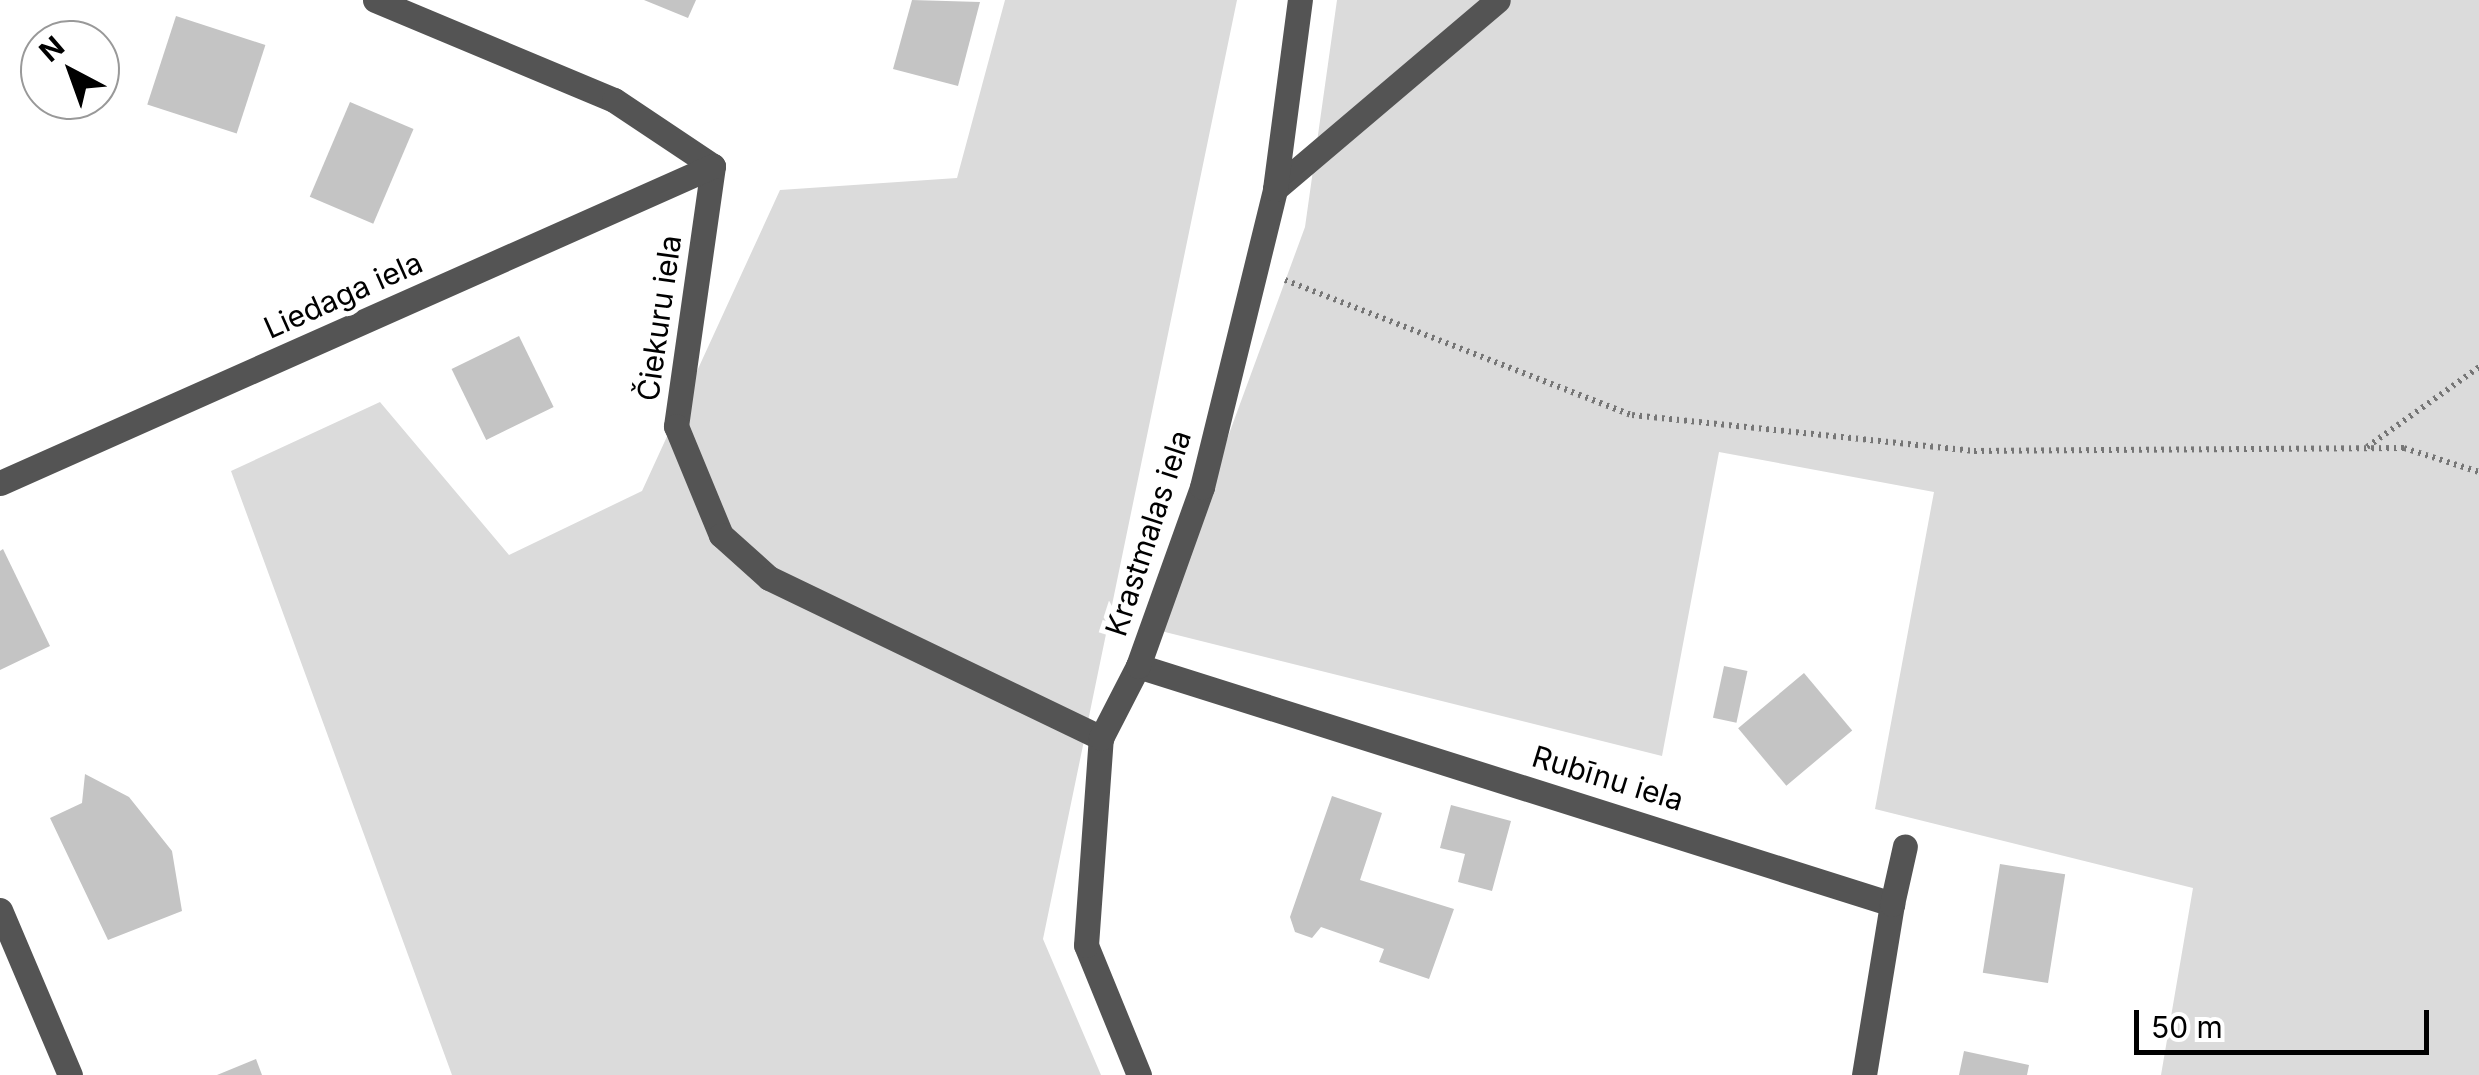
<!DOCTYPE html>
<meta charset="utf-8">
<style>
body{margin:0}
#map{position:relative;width:2479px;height:1075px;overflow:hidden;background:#fff;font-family:Inter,sans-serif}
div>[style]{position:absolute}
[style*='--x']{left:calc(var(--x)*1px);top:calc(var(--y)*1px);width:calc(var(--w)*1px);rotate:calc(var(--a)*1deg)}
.green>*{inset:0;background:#dbdbdb}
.building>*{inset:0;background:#c4c4c4;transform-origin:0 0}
.path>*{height:6px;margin-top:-3px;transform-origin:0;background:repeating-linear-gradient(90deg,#767676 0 2.5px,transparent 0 7.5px)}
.minor>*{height:25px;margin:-12.5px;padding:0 12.5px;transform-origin:12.5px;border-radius:12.5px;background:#545454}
span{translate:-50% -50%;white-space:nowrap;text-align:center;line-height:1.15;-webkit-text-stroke:10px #fff;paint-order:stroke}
.street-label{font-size:30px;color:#000}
.north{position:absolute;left:20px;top:20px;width:100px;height:100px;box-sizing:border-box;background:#fff;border:2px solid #999;border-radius:50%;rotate:319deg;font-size:28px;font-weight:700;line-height:40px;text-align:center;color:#000}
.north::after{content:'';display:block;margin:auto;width:35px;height:45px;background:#000;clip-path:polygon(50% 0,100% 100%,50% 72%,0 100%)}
.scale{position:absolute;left:2134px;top:1010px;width:295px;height:45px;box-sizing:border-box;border:5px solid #000;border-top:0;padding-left:12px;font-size:30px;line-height:35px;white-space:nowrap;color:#000;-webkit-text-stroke:8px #fff;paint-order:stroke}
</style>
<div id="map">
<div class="green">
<div style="clip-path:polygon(1005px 0,1237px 0,1043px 939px,1101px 1075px,452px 1075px,231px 471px,380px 402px,509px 555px,642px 491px,780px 190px,957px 178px)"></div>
<div style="clip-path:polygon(1337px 0,2479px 0,2479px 1075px,2161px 1075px,2193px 888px,1875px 809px,1934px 492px,1719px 452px,1662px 756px,1157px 630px,1305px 227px)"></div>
</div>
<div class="building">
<div style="clip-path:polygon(644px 0,696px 0,688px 18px)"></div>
<div style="clip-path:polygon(912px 0,980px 2px,958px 86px,893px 69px)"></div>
<div style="left:176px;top:16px;width:94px;height:93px;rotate:18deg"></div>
<div style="left:350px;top:102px;width:69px;height:103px;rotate:23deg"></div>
<div style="left:519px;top:336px;width:79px;height:75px;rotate:64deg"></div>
<div style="clip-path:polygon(3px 549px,50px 646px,0 670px,0 551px)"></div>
<div style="left:1724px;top:666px;width:24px;height:53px;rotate:12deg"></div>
<div style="left:1804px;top:673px;width:75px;height:86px;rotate:50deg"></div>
<div style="clip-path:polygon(85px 774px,129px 797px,172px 851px,182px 911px,108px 940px,50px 818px,82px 803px)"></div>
<div style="clip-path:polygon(1332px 796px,1382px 813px,1360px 880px,1454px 909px,1429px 979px,1379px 962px,1384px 949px,1321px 927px,1312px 938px,1295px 932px,1290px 917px)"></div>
<div style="clip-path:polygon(1451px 805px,1511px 821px,1492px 891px,1458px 882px,1465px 854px,1440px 848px)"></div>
<div style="left:2000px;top:864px;width:66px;height:110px;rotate:9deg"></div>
<div style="clip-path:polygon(1964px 1051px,2029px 1065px,2027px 1075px,1959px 1075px)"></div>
<div style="clip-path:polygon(256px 1059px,262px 1075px,217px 1075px)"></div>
</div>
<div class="path">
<div style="--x:1285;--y:280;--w:372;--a:21.3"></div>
<div style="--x:1632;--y:415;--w:344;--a:6"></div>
<div style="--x:1974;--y:451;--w:430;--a:-0.4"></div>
<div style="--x:2404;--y:448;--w:79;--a:17.7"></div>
<div style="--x:2367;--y:447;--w:138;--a:-35.5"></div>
</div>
<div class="minor">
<div style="--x:375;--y:0;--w:259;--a:22.7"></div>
<div style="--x:614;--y:100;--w:119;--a:33.7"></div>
<div style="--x:713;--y:166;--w:263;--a:98.1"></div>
<div style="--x:676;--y:426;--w:118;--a:67.6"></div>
<div style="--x:721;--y:535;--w:64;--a:41.9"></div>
<div style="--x:769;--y:578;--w:369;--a:25.7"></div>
<div style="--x:1275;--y:189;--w:292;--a:-40.3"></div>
<div style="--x:0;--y:483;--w:780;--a:-23.97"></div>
<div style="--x:1138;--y:666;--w:791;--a:17.52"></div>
<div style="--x:1892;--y:904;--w:173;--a:99.3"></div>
<div style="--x:1892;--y:904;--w:59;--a:-77.4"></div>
<div style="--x:0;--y:910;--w:179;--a:67"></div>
<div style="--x:1139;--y:1075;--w:140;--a:-112.2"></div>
<div style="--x:1086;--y:945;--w:208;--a:-85.9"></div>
<div style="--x:1101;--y:738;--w:81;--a:-62.8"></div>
<div style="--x:1138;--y:666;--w:190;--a:-70.3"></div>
<div style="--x:1202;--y:487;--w:307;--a:-76.2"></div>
<div style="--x:1275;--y:189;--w:191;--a:-82.5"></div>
</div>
<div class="street-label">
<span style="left:343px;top:295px;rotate:-24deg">Liedaga iela</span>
<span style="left:659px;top:318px;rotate:-82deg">Čiekuru iela</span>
<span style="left:1148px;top:533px;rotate:-72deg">Krastmalas iela</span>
<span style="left:1608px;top:778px;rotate:17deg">Rubīnu iela</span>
</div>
<div class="north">N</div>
<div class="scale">50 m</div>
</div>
